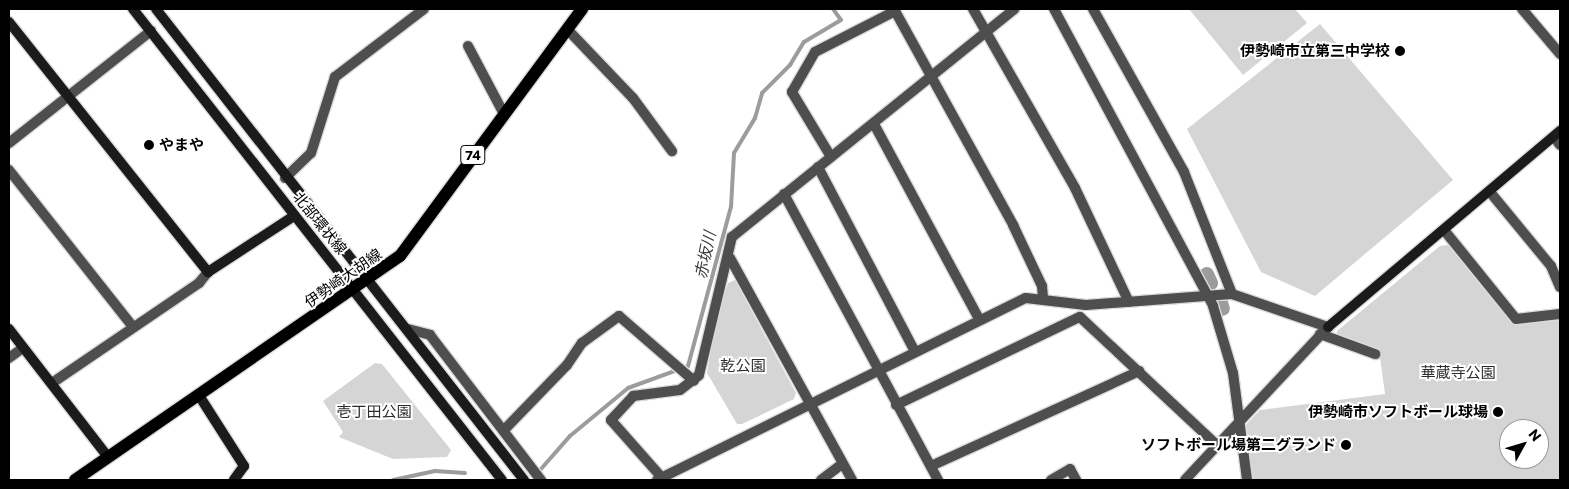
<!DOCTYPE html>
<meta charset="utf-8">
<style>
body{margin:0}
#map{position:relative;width:1569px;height:489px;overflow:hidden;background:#fff;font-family:Commissioner,"Noto Sans JP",sans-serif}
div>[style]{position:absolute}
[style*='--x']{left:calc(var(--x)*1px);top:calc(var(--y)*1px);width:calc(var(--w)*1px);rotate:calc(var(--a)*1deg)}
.green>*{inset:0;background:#d5d5d5}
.stream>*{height:4px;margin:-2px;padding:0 2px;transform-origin:2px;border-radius:2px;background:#9c9c9c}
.canal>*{height:14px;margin:-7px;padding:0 7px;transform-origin:7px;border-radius:7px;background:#9c9c9c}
.roads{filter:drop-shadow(1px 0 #dbdbdb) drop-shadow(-1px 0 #dbdbdb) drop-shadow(0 1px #dbdbdb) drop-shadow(0 -1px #dbdbdb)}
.street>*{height:10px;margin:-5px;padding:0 5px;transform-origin:5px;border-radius:5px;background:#4e4e4e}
.secondary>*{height:10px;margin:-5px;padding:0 5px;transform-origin:5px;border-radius:5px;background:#1b1b1b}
.primary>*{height:12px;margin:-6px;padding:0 6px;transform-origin:6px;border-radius:6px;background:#000}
.dots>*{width:14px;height:14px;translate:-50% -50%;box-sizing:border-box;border:2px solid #fff;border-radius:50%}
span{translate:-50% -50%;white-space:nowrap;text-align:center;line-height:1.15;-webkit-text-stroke:4px #fff;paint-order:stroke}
.shield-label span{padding:1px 4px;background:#fff;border:1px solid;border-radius:4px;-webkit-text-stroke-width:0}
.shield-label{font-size:14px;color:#000;font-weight:700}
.poi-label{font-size:15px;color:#000;font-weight:700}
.right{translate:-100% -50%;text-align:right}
.left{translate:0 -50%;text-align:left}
.street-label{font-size:15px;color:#000}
.park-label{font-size:15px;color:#2c2c2c}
.water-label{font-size:16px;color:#3d3d3d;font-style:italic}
.frame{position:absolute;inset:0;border:10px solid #000;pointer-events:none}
.north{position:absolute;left:1499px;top:419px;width:50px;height:50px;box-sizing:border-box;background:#fff;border:1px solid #999;border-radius:50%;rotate:51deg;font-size:14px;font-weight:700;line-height:20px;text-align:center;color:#000}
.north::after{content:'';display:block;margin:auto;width:18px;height:22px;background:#000;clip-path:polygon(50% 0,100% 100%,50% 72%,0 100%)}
</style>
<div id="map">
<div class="green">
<div style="clip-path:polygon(1189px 9px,1295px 9px,1307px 23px,1243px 75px)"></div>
<div style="clip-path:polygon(1320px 24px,1453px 180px,1315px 296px,1261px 272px,1187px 129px)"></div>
<div style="clip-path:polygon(evenodd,1448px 245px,1515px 325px,1560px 319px,1560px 480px,1251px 480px,1242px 429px,1260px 410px,1385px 394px,1379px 350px,1337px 336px,1337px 331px,1440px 246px,1448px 245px,1509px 429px,1539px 429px,1539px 459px,1509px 459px,1509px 429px)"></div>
<div style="clip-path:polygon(735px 280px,796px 393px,794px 399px,742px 424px,737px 424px,707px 373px,716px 319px,728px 283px)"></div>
<div style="clip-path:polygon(375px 363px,382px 364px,451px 450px,447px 457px,393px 459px,339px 437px,343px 432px,323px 401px)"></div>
</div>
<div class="stream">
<div style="--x:541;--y:469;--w:44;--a:-48.7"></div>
<div style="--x:570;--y:436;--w:75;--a:-39.6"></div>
<div style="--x:628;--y:388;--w:64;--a:-20.1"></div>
<div style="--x:688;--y:366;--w:165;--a:-74.9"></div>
<div style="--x:731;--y:207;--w:54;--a:-86.8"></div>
<div style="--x:734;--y:153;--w:41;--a:-59"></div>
<div style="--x:755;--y:118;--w:26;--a:-74"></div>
<div style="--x:762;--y:93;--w:40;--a:-45"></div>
<div style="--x:790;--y:65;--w:27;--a:-59"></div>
<div style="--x:804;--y:42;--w:43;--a:-30.7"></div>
<div style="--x:841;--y:20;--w:14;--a:-126"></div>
<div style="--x:393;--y:480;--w:43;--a:-12.1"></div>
<div style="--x:435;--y:471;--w:30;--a:4"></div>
</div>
<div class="canal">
<div style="--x:1207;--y:274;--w:10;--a:66"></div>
<div style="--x:1221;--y:303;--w:6;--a:72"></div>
</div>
<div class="roads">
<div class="street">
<div style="--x:894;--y:9;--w:247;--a:61.1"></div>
<div style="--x:1013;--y:225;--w:68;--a:64.6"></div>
<div style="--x:1042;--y:286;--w:12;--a:85"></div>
<div style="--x:973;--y:9;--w:206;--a:60.3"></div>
<div style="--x:1075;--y:188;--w:126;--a:64.7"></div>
<div style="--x:1054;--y:9;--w:337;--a:61.8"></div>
<div style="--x:1213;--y:306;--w:70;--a:73.4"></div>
<div style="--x:1233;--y:373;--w:108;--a:82.5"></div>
<div style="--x:1093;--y:9;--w:187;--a:60.8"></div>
<div style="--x:1184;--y:172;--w:131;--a:68.5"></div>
<div style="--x:1522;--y:9;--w:59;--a:49.8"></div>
<div style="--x:567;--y:29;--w:95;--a:46.3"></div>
<div style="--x:633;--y:98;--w:66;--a:53.7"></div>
<div style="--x:468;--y:46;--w:77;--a:62.1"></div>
<div style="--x:874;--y:124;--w:221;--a:61.7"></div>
<div style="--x:1554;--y:137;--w:10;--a:53"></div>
<div style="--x:9;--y:143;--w:181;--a:-38.3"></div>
<div style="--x:831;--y:157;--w:76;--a:-121"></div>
<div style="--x:792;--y:92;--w:46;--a:-60.1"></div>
<div style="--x:815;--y:52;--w:90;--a:-27.1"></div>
<div style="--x:818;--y:167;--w:207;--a:62.3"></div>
<div style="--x:9;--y:170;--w:200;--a:51.7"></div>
<div style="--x:285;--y:178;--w:36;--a:-44"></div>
<div style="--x:311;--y:153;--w:80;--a:-72.5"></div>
<div style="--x:335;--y:77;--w:112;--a:-37.4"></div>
<div style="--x:1490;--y:192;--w:96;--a:50.5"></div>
<div style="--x:1551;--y:266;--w:23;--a:67"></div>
<div style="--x:784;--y:194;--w:325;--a:61.7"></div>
<div style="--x:1444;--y:230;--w:114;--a:51"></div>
<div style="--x:1516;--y:319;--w:44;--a:-6.5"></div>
<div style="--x:730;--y:258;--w:253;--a:61.2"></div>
<div style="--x:408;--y:329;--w:23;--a:15"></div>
<div style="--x:430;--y:335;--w:183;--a:52.6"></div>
<div style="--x:1320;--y:334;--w:59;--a:20"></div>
<div style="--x:9;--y:358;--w:17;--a:-36"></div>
<div style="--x:52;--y:383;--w:178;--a:-34.2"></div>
<div style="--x:199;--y:283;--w:14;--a:-51"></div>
<div style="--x:896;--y:405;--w:204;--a:-25.6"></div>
<div style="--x:1080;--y:317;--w:189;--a:43.1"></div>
<div style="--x:505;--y:429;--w:89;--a:-45.9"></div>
<div style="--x:567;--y:365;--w:27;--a:-56"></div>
<div style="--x:582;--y:343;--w:46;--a:-36.1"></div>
<div style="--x:619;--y:316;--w:99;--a:40.9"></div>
<div style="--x:931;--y:466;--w:229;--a:-24.5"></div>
<div style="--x:657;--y:480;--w:411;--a:-26.3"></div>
<div style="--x:1026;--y:298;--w:60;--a:6.7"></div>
<div style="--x:1086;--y:305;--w:146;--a:-4.3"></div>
<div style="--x:1232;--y:294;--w:102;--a:19"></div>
<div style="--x:1328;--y:327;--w:209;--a:133.1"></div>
<div style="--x:664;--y:480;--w:80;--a:-131.5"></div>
<div style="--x:611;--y:420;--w:33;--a:-47"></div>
<div style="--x:633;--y:396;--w:47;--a:-7.3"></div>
<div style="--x:680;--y:390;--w:24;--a:-38"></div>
<div style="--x:699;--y:375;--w:142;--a:-76.6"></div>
<div style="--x:732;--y:237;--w:363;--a:-38.9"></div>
<div style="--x:821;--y:480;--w:26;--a:-37"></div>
<div style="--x:1051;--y:480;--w:22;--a:-30"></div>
<div style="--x:1070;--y:469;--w:13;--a:61"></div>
</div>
<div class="secondary">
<div style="--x:133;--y:9;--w:598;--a:51.92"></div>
<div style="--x:156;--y:9;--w:598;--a:52"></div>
<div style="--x:9;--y:22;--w:320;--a:51.5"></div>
<div style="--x:208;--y:272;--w:103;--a:-33.1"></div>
<div style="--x:1328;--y:327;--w:304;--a:-40.2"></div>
<div style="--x:9;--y:329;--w:162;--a:52.3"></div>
<div style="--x:200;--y:397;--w:82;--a:57.5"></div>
<div style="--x:244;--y:466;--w:17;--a:126"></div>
</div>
<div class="primary">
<div style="--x:75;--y:480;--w:395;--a:-34.6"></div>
<div style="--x:400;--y:256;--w:307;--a:-53.6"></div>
</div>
</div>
<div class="dots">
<div style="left:1400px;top:51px;background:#000"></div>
<div style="left:149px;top:145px;background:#000"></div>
<div style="left:1498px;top:412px;background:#000"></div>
<div style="left:1346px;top:445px;background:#000"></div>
</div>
<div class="shield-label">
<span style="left:473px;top:155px">74</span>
</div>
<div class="poi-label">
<span class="right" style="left:1390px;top:51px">伊勢崎市立第三中学校</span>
<span class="left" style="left:159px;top:145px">やまや</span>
<span class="right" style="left:1488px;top:412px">伊勢崎市ソフトボール球場</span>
<span class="right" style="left:1336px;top:445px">ソフトボール場第二グランド</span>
</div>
<div class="street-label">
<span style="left:320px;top:223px;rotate:51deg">北部環状線</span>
<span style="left:343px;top:278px;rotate:-35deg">伊勢崎大胡線</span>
</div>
<div class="park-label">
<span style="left:743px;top:366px">乾公園</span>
<span style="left:1458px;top:373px">華蔵寺公園</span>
<span style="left:374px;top:412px">壱丁田公園</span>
</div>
<div class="water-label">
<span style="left:705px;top:255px;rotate:-78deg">赤坂川</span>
</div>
<div class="frame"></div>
<div class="north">N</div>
</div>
